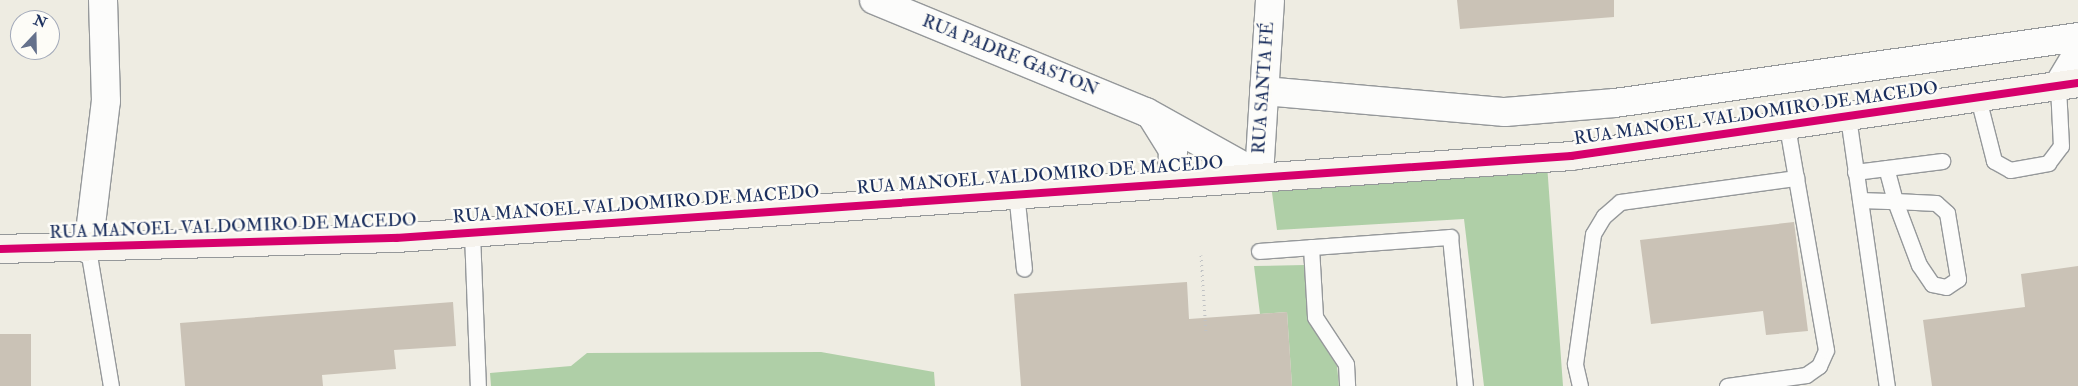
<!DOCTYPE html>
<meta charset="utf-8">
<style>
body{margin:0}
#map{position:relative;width:2078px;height:386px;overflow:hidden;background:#eeece2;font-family:"IM FELL Double Pica",serif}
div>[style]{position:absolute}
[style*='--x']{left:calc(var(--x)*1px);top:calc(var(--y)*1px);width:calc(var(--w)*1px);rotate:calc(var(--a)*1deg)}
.forest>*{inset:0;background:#afcfa7}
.building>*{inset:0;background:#cac2b6;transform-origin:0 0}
.path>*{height:3px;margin-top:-1.5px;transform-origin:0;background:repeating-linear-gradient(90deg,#c0c2c4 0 1px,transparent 0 5px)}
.roads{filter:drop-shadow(1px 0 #95989a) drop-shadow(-1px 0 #95989a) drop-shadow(0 1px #95989a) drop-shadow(0 -1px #95989a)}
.service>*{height:15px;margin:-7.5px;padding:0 7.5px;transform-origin:7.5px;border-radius:7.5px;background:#fcfcfb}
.minor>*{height:28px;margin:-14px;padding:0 14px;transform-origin:14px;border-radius:14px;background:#fcfcfb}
.secondary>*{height:28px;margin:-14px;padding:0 14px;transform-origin:14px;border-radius:14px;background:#f6f3ed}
.cycleway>*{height:8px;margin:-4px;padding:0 4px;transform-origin:4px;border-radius:4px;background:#d6006c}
span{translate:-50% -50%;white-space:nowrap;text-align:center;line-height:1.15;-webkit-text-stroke:5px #fdfcf7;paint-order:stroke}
.street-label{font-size:18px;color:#1b2f5e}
.north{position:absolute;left:10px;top:10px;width:50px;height:50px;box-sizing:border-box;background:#fdfcf7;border:1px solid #a3aaba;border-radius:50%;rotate:21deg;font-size:14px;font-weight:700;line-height:20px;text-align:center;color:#1b2f5e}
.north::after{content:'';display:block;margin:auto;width:18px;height:22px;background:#65718c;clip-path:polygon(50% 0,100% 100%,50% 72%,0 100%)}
</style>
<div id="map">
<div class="forest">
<div style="clip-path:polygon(1547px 164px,1563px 386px,1484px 386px,1464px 219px,1277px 230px,1271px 185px)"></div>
<div style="clip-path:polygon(1305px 265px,1308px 321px,1337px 366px,1339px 386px,1292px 386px,1287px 312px,1260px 314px,1254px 266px)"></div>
<div style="clip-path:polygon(821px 352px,934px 372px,935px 386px,491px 386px,490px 373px,571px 366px,587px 353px)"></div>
</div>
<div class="building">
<div style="clip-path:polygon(1457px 0,1614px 0,1614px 17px,1460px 29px)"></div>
<div style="clip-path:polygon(1794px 222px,1808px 331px,1766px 335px,1763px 311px,1651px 324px,1640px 240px)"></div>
<div style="clip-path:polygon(2078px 266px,2078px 386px,1932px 386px,1923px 320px,2025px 307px,2021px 274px)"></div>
<div style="clip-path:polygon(1187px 282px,1189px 319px,1287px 312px,1292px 386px,1021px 386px,1014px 294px)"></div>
<div style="clip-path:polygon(453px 302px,456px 346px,394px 350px,396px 369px,322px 375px,323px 386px,185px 386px,180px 323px)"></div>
<div style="left:0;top:334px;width:31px;height:52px"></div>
</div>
<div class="path">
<div style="--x:1201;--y:255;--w:77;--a:86.3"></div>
</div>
<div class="roads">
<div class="service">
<div style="--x:1978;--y:98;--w:65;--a:75.7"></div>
<div style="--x:1994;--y:161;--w:18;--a:29"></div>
<div style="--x:2010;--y:170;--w:39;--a:-10"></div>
<div style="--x:2048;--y:163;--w:21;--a:-53"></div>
<div style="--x:2061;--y:146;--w:60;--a:-92.9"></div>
<div style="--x:1848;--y:117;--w:272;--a:81.8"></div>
<div style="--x:1855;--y:172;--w:88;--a:-7.2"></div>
<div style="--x:1016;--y:192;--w:77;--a:84.1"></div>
<div style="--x:1860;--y:200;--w:35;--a:2"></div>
<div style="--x:1895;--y:201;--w:41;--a:2.8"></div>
<div style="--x:1936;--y:203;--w:15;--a:42"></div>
<div style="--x:1947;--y:213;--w:67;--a:80.5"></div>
<div style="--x:1958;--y:279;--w:14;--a:146"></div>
<div style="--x:1946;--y:287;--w:14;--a:-168"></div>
<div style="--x:1932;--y:284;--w:23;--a:-124"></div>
<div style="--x:1919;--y:265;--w:68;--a:-110.6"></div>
<div style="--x:1895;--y:201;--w:34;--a:-105"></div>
<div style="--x:472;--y:233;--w:153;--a:87.8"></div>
<div style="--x:1311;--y:247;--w:70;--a:86.7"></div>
<div style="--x:1315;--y:317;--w:56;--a:56.6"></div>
<div style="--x:1346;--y:364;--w:22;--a:87"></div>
<div style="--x:88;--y:249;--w:139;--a:80.5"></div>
<div style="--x:1259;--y:251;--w:192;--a:-4.2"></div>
<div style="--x:1450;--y:237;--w:150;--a:84.3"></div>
<div style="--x:1580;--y:386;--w:23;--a:-103"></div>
<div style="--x:1575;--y:364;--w:131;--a:-82.1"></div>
<div style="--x:1593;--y:234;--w:21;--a:-59"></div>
<div style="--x:1604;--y:216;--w:21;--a:-41"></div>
<div style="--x:1620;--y:202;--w:178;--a:-7.8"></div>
<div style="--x:1727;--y:386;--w:80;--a:-7.9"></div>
<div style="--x:1806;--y:375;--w:16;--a:-35"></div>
<div style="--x:1819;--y:366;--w:17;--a:-66"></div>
<div style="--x:1826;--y:350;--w:226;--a:-99.9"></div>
</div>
<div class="minor">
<div style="--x:874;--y:0;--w:294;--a:22.4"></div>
<div style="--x:1146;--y:112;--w:129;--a:29.1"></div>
<div style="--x:1259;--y:175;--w:175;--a:-86.4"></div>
<div style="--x:2058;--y:86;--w:39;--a:-59"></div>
<div style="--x:1264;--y:91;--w:242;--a:5"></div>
<div style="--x:1505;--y:112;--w:110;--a:-4.7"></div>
<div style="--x:1615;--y:103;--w:468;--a:-8.1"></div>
<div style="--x:1153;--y:118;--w:38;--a:58"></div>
<div style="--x:1173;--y:150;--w:31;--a:92"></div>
<div style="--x:88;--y:249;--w:149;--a:-83.1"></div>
<div style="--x:106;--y:101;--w:101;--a:-91.7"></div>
</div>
<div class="secondary">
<div style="--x:0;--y:249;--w:396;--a:-1.6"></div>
<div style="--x:396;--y:238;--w:1178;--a:-3.99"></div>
<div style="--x:1571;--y:156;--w:512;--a:-8.19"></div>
</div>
</div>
<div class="cycleway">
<div style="--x:0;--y:249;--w:396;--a:-1.6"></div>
<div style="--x:396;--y:238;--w:1178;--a:-3.99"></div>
<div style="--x:1571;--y:156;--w:512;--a:-8.19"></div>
</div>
<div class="street-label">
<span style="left:1010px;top:56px;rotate:22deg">RUA PADRE GASTON</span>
<span style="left:1264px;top:88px;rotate:-86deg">RUA SANTA FÉ</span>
<span style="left:1756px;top:114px;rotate:-8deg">RUA MANOEL VALDOMIRO DE MACEDO</span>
<span style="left:1040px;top:176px;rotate:-4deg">RUA MANOEL VALDOMIRO DE MACEDO</span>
<span style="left:636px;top:205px;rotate:-4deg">RUA MANOEL VALDOMIRO DE MACEDO</span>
<span style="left:233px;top:227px;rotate:-2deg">RUA MANOEL VALDOMIRO DE MACEDO</span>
</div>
<div class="north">N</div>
</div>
